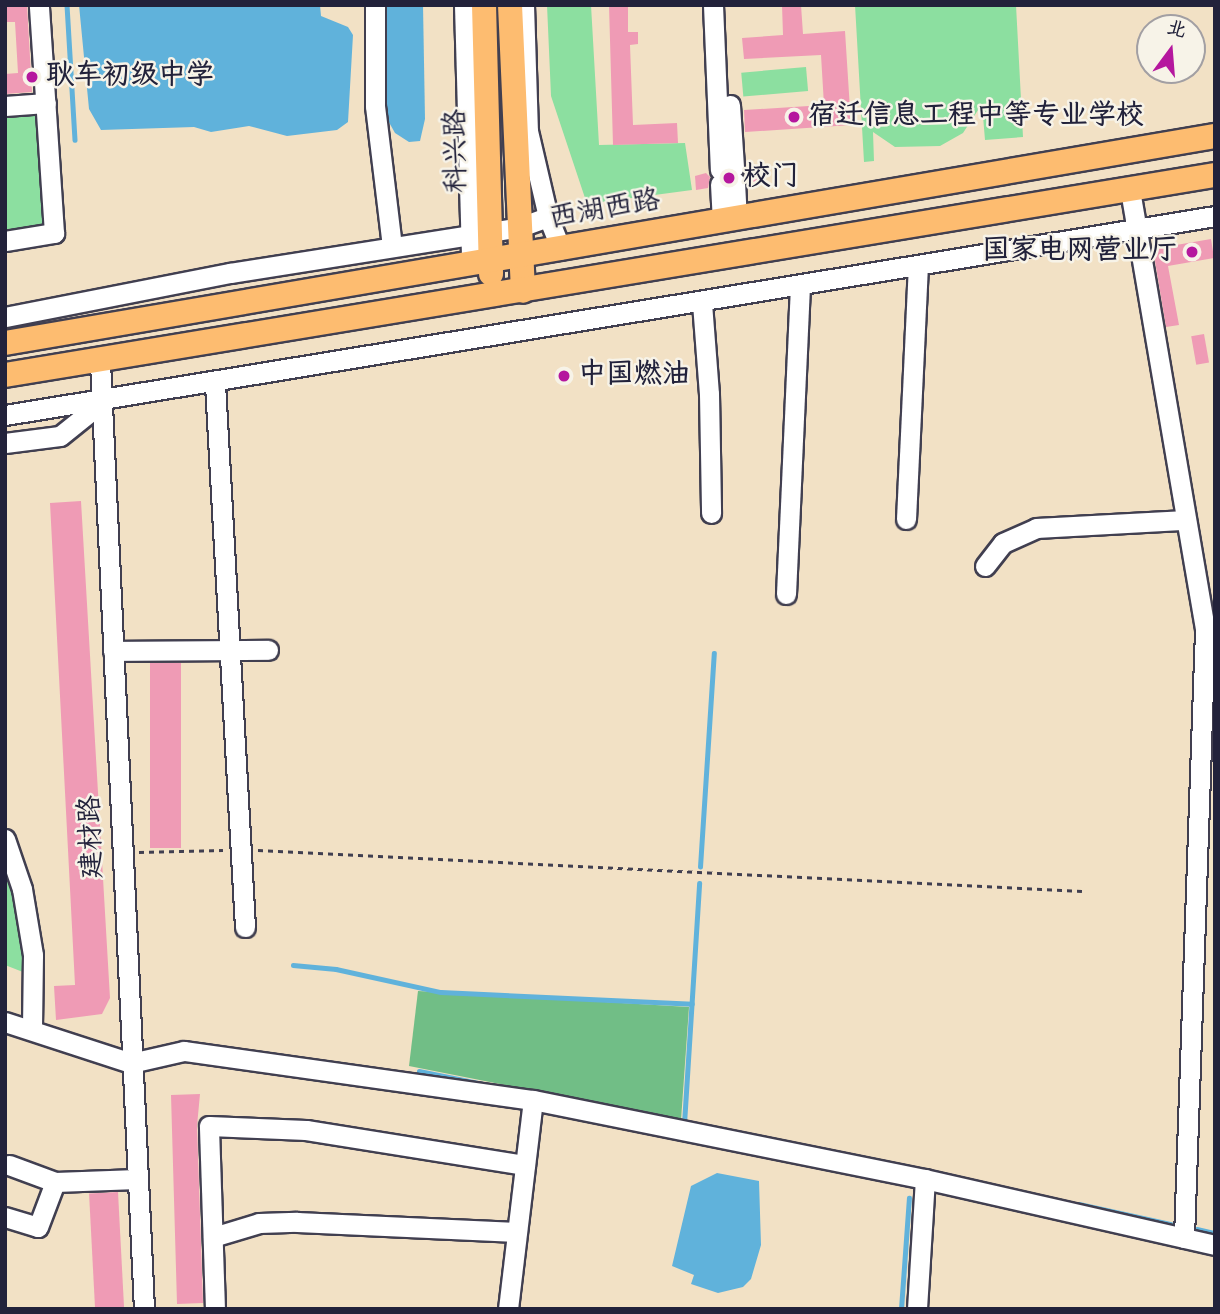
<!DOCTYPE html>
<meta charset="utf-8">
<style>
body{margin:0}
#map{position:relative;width:1220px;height:1314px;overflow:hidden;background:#f2e1c5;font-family:"Indie Flower","LXGW WenKai TC",sans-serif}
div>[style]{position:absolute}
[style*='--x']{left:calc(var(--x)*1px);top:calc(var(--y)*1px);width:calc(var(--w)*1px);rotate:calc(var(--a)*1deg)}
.green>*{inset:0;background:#8cdfa0;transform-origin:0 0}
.forest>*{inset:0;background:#71be86}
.water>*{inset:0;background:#60b2db}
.stream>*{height:4.5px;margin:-2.25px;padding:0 2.25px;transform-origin:2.25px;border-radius:2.25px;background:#60b2db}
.building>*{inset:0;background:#ef9bb5;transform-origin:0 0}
.round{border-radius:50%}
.path>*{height:2.5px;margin-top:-1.25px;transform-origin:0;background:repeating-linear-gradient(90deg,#413f50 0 5px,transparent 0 10px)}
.roads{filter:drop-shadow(2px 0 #413f50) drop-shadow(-2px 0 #413f50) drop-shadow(0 2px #413f50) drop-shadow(0 -2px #413f50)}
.minor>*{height:19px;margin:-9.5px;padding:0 9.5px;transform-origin:9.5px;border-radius:9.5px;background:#fff}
.major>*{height:24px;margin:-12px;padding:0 12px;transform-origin:12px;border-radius:12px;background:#fdbc70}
.dots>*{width:19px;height:19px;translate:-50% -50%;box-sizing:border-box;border:4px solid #f7f3e8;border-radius:50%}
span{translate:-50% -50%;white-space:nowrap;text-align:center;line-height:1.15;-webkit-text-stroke:5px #f7f3e8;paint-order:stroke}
.poi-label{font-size:28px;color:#22223b;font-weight:700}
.left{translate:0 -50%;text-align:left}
.right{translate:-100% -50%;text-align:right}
.street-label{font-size:28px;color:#22223b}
.frame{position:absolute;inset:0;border:7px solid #22223b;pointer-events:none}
.north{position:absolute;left:1136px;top:14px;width:70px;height:70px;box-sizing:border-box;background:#f7f3e8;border:2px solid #a29fa3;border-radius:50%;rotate:16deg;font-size:19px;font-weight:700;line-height:28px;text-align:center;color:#22223b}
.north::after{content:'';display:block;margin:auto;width:24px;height:32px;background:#b5179e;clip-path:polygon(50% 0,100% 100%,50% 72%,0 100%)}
</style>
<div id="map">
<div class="green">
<div style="clip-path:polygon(547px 5px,591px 5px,599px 145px,685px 143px,692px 190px,587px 204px,551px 96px)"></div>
<div style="clip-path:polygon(855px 5px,1016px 5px,1023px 137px,985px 140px,982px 104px,963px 133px,940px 146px,895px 147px,873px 132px,874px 161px,864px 162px)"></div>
<div style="left:806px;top:67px;width:24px;height:65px;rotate:85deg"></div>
<div style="clip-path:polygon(42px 110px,50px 233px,5px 236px,5px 112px)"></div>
<div style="clip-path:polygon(5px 866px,17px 900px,28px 974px,5px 965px)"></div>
</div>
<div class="forest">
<div style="clip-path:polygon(418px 991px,689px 1007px,681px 1120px,409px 1066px)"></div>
</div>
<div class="water">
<div style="clip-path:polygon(79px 5px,320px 5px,321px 16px,348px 27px,353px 35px,348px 122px,337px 130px,287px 136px,249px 126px,211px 132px,194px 127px,101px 130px,89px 109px)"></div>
<div style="clip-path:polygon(382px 5px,423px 5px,425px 119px,420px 141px,409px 142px,395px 133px,381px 108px)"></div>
<div style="clip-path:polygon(717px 1173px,759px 1181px,761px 1245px,751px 1279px,743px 1287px,718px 1293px,691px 1284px,694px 1275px,672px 1266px,691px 1186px)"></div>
</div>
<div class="stream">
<div style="--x:67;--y:5;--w:135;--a:86.6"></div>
<div style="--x:700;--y:867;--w:214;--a:-86.3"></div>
<div style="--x:293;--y:965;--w:43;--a:5.3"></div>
<div style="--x:336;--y:969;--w:107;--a:12.4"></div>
<div style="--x:441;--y:992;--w:251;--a:2.7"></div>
<div style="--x:419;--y:1071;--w:65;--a:11.5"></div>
<div style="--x:684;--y:1124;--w:241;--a:-86.4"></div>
<div style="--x:1079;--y:1204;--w:94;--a:12.3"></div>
<div style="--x:1197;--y:1229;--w:18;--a:13"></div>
<div style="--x:901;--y:1309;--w:111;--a:-85.9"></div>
</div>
<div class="building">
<div style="clip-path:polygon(5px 5px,27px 5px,32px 92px,5px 94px,5px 74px,18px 73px,15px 22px,5px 22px)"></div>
<div style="clip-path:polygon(609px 5px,628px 5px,628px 32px,638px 32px,638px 44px,630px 45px,633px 125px,677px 123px,678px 143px,613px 145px)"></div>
<div style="clip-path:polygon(782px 5px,801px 5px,803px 34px,845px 31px,851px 125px,745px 132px,744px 110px,824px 105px,821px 55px,744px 59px,742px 38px,783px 35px)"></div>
<div class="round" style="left:745px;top:167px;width:18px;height:18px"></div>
<div style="clip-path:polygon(706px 173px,710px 177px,708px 188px,696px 190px,695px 176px)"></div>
<div style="clip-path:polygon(1211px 239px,1214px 258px,1168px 266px,1179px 325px,1166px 327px,1153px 249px)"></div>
<div style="left:1204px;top:334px;width:29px;height:13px;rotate:80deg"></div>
<div style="clip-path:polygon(81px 501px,110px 998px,102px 1014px,56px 1020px,54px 986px,75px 985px,50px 503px)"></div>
<div style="left:150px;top:663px;width:31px;height:185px"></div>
<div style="clip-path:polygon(200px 1094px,197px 1126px,203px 1303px,177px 1304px,171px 1095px)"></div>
<div style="left:118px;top:1192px;width:117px;height:29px;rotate:87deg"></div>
</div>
<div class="path">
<div style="--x:258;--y:850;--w:825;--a:2.85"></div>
<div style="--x:139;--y:852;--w:84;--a:-1.4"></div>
</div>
<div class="roads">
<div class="minor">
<div style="--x:375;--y:5;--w:101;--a:90"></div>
<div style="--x:375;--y:106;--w:142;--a:83.1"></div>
<div style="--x:464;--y:5;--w:258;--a:88.4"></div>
<div style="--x:524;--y:5;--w:126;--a:88.2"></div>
<div style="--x:528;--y:131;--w:88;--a:76.9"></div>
<div style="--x:548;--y:217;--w:35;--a:68"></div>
<div style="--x:713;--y:5;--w:165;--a:87.6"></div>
<div style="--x:730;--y:105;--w:62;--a:86.3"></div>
<div style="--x:5;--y:106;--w:41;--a:-4.2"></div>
<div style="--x:735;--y:182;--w:36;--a:87"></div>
<div style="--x:720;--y:184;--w:37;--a:87"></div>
<div style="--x:1130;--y:190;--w:446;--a:80.3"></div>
<div style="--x:1205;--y:630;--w:608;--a:91.98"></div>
<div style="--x:5;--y:241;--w:50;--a:-9.3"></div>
<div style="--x:54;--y:233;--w:228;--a:-93.8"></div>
<div style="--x:702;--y:303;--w:91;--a:85.6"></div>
<div style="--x:709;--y:394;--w:119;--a:89"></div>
<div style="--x:5;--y:317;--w:229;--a:-11.1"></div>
<div style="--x:230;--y:273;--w:294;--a:-9"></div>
<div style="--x:520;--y:227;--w:30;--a:-20"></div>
<div style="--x:100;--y:362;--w:948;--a:87.34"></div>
<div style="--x:215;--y:384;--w:544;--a:86.84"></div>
<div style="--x:5;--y:415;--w:1226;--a:-9.34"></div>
<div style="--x:5;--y:443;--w:55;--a:-7.3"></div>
<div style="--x:60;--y:436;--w:53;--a:-38.8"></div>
<div style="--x:906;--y:519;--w:252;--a:-87.3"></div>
<div style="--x:985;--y:566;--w:29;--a:-52"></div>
<div style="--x:1003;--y:543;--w:36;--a:-24"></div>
<div style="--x:1036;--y:528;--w:150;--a:-3.1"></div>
<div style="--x:786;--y:594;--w:308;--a:-87.4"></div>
<div style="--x:113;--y:651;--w:155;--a:-0.4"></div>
<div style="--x:5;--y:839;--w:53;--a:71.2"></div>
<div style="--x:22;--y:889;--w:67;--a:80.5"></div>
<div style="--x:33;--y:955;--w:75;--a:90.8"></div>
<div style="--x:5;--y:1022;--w:133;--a:18"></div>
<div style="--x:131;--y:1063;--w:54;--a:-12.8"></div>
<div style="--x:184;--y:1051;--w:352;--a:8"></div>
<div style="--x:533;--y:1100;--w:400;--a:11.4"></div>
<div style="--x:925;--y:1179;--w:297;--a:12.8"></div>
<div style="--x:9;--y:1165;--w:49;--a:20.3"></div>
<div style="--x:5;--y:1217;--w:34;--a:17"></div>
<div style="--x:38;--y:1227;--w:48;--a:-69.3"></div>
<div style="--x:55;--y:1182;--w:82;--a:-2.1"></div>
<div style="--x:213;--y:1237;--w:48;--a:-16.9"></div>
<div style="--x:259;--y:1223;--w:38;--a:-2"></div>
<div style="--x:297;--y:1222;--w:220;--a:2.6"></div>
<div style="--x:215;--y:1309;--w:183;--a:-91.9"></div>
<div style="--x:209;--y:1126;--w:97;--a:2.4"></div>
<div style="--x:306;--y:1130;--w:222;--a:9.1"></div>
<div style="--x:508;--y:1309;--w:210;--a:-83.2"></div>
<div style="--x:917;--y:1309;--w:130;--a:-86.5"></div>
</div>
<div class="major">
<div style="--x:484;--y:5;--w:269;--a:88.5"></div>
<div style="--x:510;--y:5;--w:286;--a:87.4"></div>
<div style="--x:5;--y:343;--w:1228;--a:-9.71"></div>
<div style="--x:5;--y:375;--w:1226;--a:-9.39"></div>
</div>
</div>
<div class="dots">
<div style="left:32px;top:77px;background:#b5179e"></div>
<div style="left:794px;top:117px;background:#b5179e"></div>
<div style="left:729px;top:178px;background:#b5179e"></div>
<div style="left:1192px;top:252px;background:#b5179e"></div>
<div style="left:564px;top:376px;background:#b5179e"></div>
</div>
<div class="poi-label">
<span class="left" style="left:46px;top:77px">耿车初级中学</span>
<span class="left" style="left:808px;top:117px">宿迁信息工程中等专业学校</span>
<span class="left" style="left:743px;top:178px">校门</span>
<span class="right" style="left:1178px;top:252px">国家电网营业厅</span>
<span class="left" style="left:578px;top:376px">中国燃油</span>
</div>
<div class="street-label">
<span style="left:458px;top:151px;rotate:-91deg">科兴路</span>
<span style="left:605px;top:211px;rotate:-10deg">西湖西路</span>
<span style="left:93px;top:837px;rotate:-92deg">建材路</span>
</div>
<div class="frame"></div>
<div class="north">北</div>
</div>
